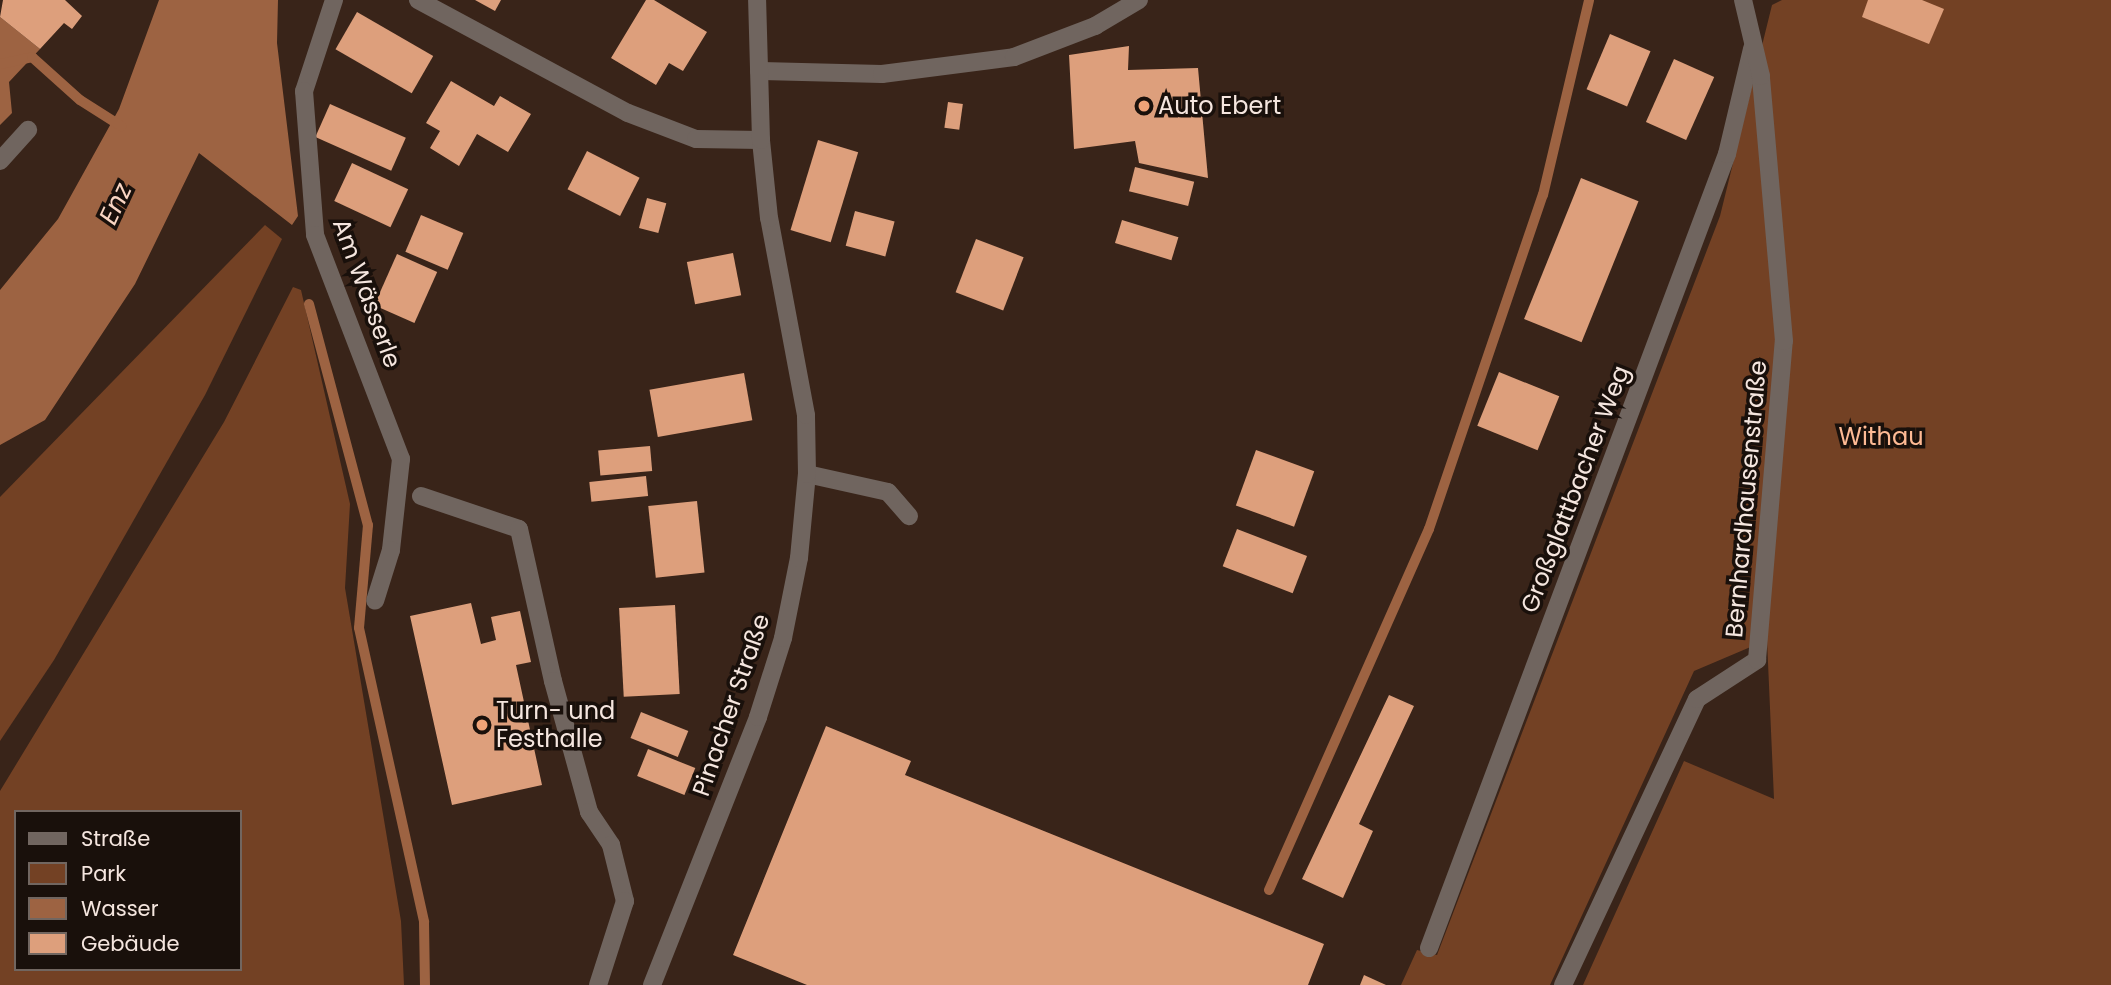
<!DOCTYPE html>
<meta charset="utf-8">
<style>
body{margin:0}
#map{position:relative;width:2111px;height:985px;overflow:hidden;background:#392419;font-family:Poppins,sans-serif}
div>[style]{position:absolute}
[style*='--x']{left:calc(var(--x)*1px);top:calc(var(--y)*1px);width:calc(var(--w)*1px);rotate:calc(var(--a)*1deg)}
.green>*{inset:0;background:#734124}
.water>*{inset:0;background:#9d6342}
.stream>*{height:10px;margin:-5px;padding:0 5px;transform-origin:5px;border-radius:5px;background:#9d6342}
.building>*{inset:0;background:#dd9f7c;transform-origin:0 0}
.minor>*{height:18px;margin:-9px;padding:0 9px;transform-origin:9px;border-radius:9px;background:#70655f}
.dots>*{width:19px;height:19px;translate:-50% -50%;box-sizing:border-box;border:4px solid #19100b;border-radius:50%}
span{translate:-50% -50%;white-space:nowrap;text-align:center;line-height:1.15;-webkit-text-stroke:7px #19100b;paint-order:stroke}
.poi-label{font-size:24px;color:#f5e6df}
.left{translate:0 -50%;text-align:left}
.street-label{font-size:24px;color:#f5e6df}
.park-label{font-size:24px;color:#feba94}
.water-label{font-size:26px;color:#fad6c3;font-style:italic}
.legend{position:absolute;left:14px;top:810px;width:228px;height:161px;box-sizing:border-box;background:#19100b;border:2px solid #716660;margin:0;padding:9px 12px;list-style:none;font-size:21px;color:#f5e6df}
.legend li{display:flex;align-items:center;gap:14px;height:35px}
.legend b{width:35px;border:2px solid #716660}
</style>
<div id="map">
<div class="green">
<div style="clip-path:polygon(1782px 0,2111px 0,2111px 985px,1583px 985px,1684px 761px,1774px 799px,1767px 640px,1694px 671px,1550px 985px,1401px 985px,1417px 950px,1437px 955px,1720px 216px,1772px 5px)"></div>
<div style="clip-path:polygon(265px 225px,282px 239px,205px 395px,54px 660px,0 741px,0 497px)"></div>
<div style="clip-path:polygon(evenodd,293px 287px,301px 290px,350px 504px,345px 588px,401px 921px,404px 985px,0 985px,0 791px,224px 422px,293px 287px,16px 812px,240px 812px,240px 969px,16px 969px,16px 812px)"></div>
</div>
<div class="water">
<div style="clip-path:polygon(159px 0,278px 0,277px 43px,298px 216px,292px 225px,199px 153px,135px 284px,45px 420px,0 445px,0 290px,58px 219px,119px 109px)"></div>
<div style="clip-path:polygon(0 17px,40px 49px,9px 82px,12px 113px,0 125px)"></div>
</div>
<div class="stream">
<div style="--x:0;--y:64;--w:33;--a:-12"></div>
<div style="--x:32;--y:57;--w:64;--a:41.9"></div>
<div style="--x:80;--y:100;--w:49;--a:32.4"></div>
<div style="--x:309;--y:304;--w:229;--a:75.1"></div>
<div style="--x:368;--y:525;--w:103;--a:95"></div>
<div style="--x:359;--y:628;--w:301;--a:77.5"></div>
<div style="--x:424;--y:922;--w:63;--a:89.1"></div>
<div style="--x:1269;--y:890;--w:395;--a:-66.1"></div>
<div style="--x:1429;--y:529;--w:353;--a:-71.2"></div>
<div style="--x:1543;--y:195;--w:200;--a:-76.7"></div>
</div>
<div class="building">
<div style="clip-path:polygon(3px 0,65px 0,82px 16px,72px 29px,64px 23px,40px 49px,0 17px)"></div>
<div style="clip-path:polygon(475px 0,501px 0,495px 11px)"></div>
<div style="clip-path:polygon(646px 0,654px 0,707px 32px,683px 71px,669px 63px,656px 85px,611px 58px)"></div>
<div style="clip-path:polygon(1868px 0,1922px 0,1944px 9px,1929px 44px,1862px 17px)"></div>
<div style="left:357px;top:12px;width:88px;height:43px;rotate:30deg"></div>
<div style="left:1610px;top:34px;width:44px;height:60px;rotate:23deg"></div>
<div style="clip-path:polygon(1129px 46px,1128px 70px,1198px 68px,1208px 178px,1139px 163px,1135px 141px,1074px 149px,1069px 55px)"></div>
<div style="left:1674px;top:59px;width:44px;height:69px;rotate:24deg"></div>
<div style="clip-path:polygon(451px 81px,494px 106px,500px 96px,531px 114px,508px 152px,477px 134px,459px 166px,430px 148px,440px 131px,426px 123px)"></div>
<div style="left:948px;top:102px;width:15px;height:26px;rotate:8deg"></div>
<div style="left:330px;top:104px;width:83px;height:36px;rotate:24deg"></div>
<div style="left:818px;top:140px;width:42px;height:94px;rotate:17deg"></div>
<div style="left:587px;top:151px;width:59px;height:43px;rotate:27deg"></div>
<div style="left:352px;top:163px;width:62px;height:42px;rotate:25deg"></div>
<div style="left:1135px;top:167px;width:61px;height:25px;rotate:14deg"></div>
<div style="left:1581px;top:178px;width:62px;height:152px;rotate:22deg"></div>
<div style="left:647px;top:198px;width:20px;height:31px;rotate:15deg"></div>
<div style="left:855px;top:211px;width:41px;height:36px;rotate:15deg"></div>
<div style="left:421px;top:215px;width:46px;height:40px;rotate:23deg"></div>
<div style="left:1122px;top:220px;width:59px;height:24px;rotate:17deg"></div>
<div style="left:976px;top:239px;width:51px;height:57px;rotate:21deg"></div>
<div style="left:733px;top:253px;width:43px;height:47px;rotate:79deg"></div>
<div style="left:397px;top:254px;width:44px;height:56px;rotate:24deg"></div>
<div style="left:1499px;top:372px;width:65px;height:58px;rotate:22deg"></div>
<div style="left:744px;top:373px;width:48px;height:96px;rotate:80deg"></div>
<div style="left:650px;top:446px;width:25px;height:52px;rotate:85deg"></div>
<div style="left:1256px;top:450px;width:62px;height:59px;rotate:20deg"></div>
<div style="left:646px;top:476px;width:20px;height:57px;rotate:84deg"></div>
<div style="left:697px;top:501px;width:72px;height:49px;rotate:84deg"></div>
<div style="left:1237px;top:529px;width:75px;height:40px;rotate:21deg"></div>
<div style="clip-path:polygon(471px 603px,481px 644px,496px 640px,491px 617px,520px 611px,531px 662px,516px 665px,542px 785px,452px 805px,410px 616px)"></div>
<div style="left:675px;top:605px;width:89px;height:56px;rotate:87deg"></div>
<div style="clip-path:polygon(1389px 695px,1414px 706px,1359px 824px,1373px 831px,1343px 898px,1302px 879px)"></div>
<div style="left:641px;top:712px;width:51px;height:28px;rotate:22deg"></div>
<div style="clip-path:polygon(826px 726px,911px 761px,905px 775px,1324px 944px,1308px 985px,807px 985px,733px 955px)"></div>
<div style="left:648px;top:749px;width:51px;height:29px;rotate:22deg"></div>
<div style="clip-path:polygon(1364px 975px,1386px 985px,1360px 985px)"></div>
</div>
<div class="minor">
<div style="--x:334;--y:0;--w:96;--a:108.2"></div>
<div style="--x:304;--y:91;--w:144;--a:85.6"></div>
<div style="--x:315;--y:235;--w:240;--a:69"></div>
<div style="--x:401;--y:459;--w:92;--a:96.3"></div>
<div style="--x:391;--y:550;--w:53;--a:107.4"></div>
<div style="--x:418;--y:0;--w:238;--a:28.3"></div>
<div style="--x:628;--y:113;--w:73;--a:20.9"></div>
<div style="--x:696;--y:139;--w:65;--a:0.9"></div>
<div style="--x:759;--y:71;--w:123;--a:1.4"></div>
<div style="--x:882;--y:74;--w:133;--a:-7.3"></div>
<div style="--x:1014;--y:57;--w:87;--a:-20.9"></div>
<div style="--x:1095;--y:26;--w:51;--a:-30.6"></div>
<div style="--x:0;--y:161;--w:42;--a:-47.9"></div>
<div style="--x:807;--y:474;--w:83;--a:12.5"></div>
<div style="--x:888;--y:492;--w:32;--a:49"></div>
<div style="--x:421;--y:496;--w:103;--a:18.6"></div>
<div style="--x:519;--y:529;--w:156;--a:77.4"></div>
<div style="--x:553;--y:681;--w:136;--a:74.6"></div>
<div style="--x:589;--y:812;--w:40;--a:56"></div>
<div style="--x:611;--y:845;--w:58;--a:76"></div>
<div style="--x:625;--y:901;--w:88;--a:107.8"></div>
<div style="--x:1429;--y:948;--w:848;--a:-69.43"></div>
<div style="--x:1727;--y:154;--w:108;--a:-76.6"></div>
<div style="--x:652;--y:985;--w:288;--a:-68.4"></div>
<div style="--x:758;--y:717;--w:83;--a:-72.4"></div>
<div style="--x:783;--y:638;--w:82;--a:-78.7"></div>
<div style="--x:799;--y:558;--w:84;--a:-84.6"></div>
<div style="--x:807;--y:474;--w:59;--a:-91"></div>
<div style="--x:806;--y:415;--w:200;--a:-100.6"></div>
<div style="--x:769;--y:218;--w:78;--a:-95.9"></div>
<div style="--x:761;--y:140;--w:140;--a:-91.6"></div>
<div style="--x:1563;--y:985;--w:316;--a:-64.9"></div>
<div style="--x:1697;--y:699;--w:72;--a:-33"></div>
<div style="--x:1757;--y:660;--w:320;--a:-85.2"></div>
<div style="--x:1784;--y:341;--w:266;--a:-95"></div>
<div style="--x:1761;--y:76;--w:78;--a:-103.3"></div>
</div>
<div class="dots">
<div style="left:1144px;top:106px;background:#efa378"></div>
<div style="left:482px;top:725px;background:#efa378"></div>
</div>
<div class="poi-label">
<span class="left" style="left:1158px;top:106px">Auto Ebert</span>
<span class="left" style="left:496px;top:725px">Turn- und<br>Festhalle</span>
</div>
<div class="street-label">
<span style="left:367px;top:293px;rotate:70deg">Am Wässerle</span>
<span style="left:1575px;top:489px;rotate:-69deg">Großglattbacher Weg</span>
<span style="left:1746px;top:499px;rotate:-85deg">Bernhardhausenstraße</span>
<span style="left:731px;top:705px;rotate:-71deg">Pinacher Straße</span>
</div>
<div class="park-label">
<span style="left:1881px;top:437px">Withau</span>
</div>
<div class="water-label">
<span style="left:116px;top:204px;rotate:-65deg">Enz</span>
</div>
<ul class="legend">
<li><b style="height:9px;background:#70655f"></b>Straße</li>
<li><b style="height:19px;background:#734124"></b>Park</li>
<li><b style="height:19px;background:#9d6342"></b>Wasser</li>
<li><b style="height:19px;background:#dd9f7c"></b>Gebäude</li>
</ul>
</div>
